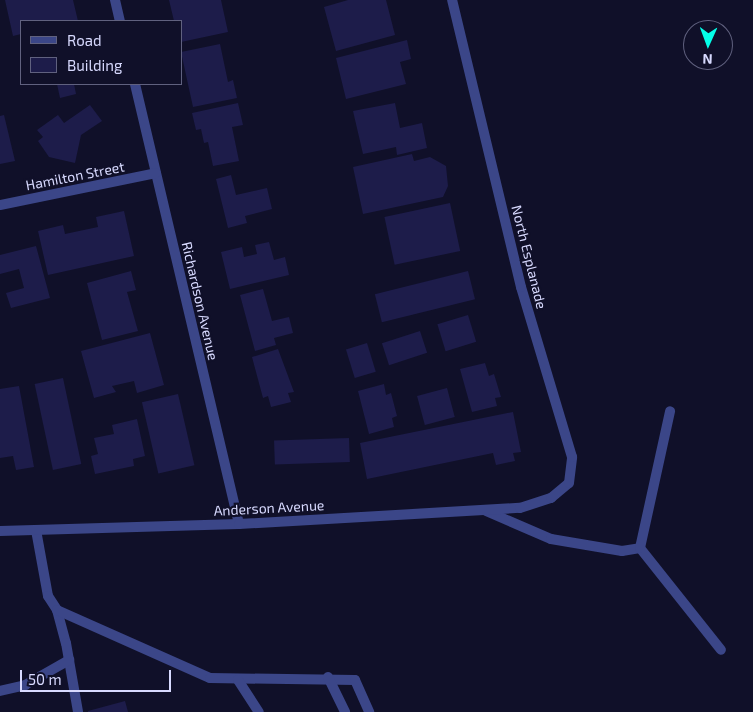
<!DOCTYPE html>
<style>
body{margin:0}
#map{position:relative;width:753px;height:712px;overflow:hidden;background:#101029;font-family:"Exo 2",sans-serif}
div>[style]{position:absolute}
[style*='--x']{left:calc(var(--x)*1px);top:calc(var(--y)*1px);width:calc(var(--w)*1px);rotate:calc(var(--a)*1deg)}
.building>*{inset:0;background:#1d1c4a;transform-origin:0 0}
.service>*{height:10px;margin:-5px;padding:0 5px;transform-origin:5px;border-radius:5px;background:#3b4688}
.minor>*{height:10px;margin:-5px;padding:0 5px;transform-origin:5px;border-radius:5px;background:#3b4688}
span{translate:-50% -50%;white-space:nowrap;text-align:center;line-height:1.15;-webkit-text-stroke:4.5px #101029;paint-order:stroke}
.street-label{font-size:14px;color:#d8daff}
.legend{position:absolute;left:20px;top:20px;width:162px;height:65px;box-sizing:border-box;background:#101029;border:1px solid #60617f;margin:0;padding:6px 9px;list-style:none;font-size:15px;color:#d8daff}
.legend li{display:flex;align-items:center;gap:10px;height:25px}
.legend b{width:25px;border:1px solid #60617f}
.north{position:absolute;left:683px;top:20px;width:50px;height:50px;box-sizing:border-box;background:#101029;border:1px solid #60617f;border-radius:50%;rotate:182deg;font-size:14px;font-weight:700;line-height:20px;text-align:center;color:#d8daff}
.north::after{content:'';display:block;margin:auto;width:18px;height:22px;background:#04ffe9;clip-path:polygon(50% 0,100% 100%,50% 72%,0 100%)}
.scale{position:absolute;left:20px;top:670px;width:151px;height:22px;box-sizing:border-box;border:2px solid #d8daff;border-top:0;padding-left:6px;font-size:15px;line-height:18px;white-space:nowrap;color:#d8daff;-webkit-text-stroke:4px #101029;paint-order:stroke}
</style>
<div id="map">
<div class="building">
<div style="clip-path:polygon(5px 0,73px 0,78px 21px,21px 21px,21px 34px,13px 36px)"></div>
<div style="clip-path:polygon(169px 0,221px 0,228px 32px,181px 42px,181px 21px,174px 21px)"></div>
<div style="clip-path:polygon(348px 0,386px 0,395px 35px,336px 51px,324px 7px)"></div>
<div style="clip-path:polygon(407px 40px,411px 59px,400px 62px,406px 84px,346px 99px,336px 58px)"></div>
<div style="clip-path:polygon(220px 44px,228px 82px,233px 80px,237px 98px,193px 107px,181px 52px)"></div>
<div style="clip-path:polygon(57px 84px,74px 84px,76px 94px,60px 98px)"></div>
<div style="clip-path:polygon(238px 103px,243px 125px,232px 127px,239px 161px,213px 166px,208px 142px,204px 143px,201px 129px,196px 130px,192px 113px)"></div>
<div style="clip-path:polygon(395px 103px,400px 128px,422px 123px,427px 148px,397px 155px,396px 147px,363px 154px,353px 111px)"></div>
<div style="clip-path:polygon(90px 105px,102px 121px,81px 135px,75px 163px,49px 157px,38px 141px,43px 137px,37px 130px,58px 115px,64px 123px)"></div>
<div style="clip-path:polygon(4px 115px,15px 161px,0 164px,0 116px)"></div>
<div style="clip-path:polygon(412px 154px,414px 161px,430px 157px,446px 166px,448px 186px,443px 197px,363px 214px,353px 167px)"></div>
<div style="clip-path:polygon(231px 175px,236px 195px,267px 188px,272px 209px,245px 216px,247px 223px,228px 228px,216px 179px)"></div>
<div style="left:450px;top:203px;width:49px;height:67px;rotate:78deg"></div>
<div style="clip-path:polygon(124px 211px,134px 256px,48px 275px,38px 231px,63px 225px,65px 234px,98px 227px,96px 217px)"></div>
<div style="clip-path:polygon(269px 242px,274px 260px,285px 257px,289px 275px,230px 289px,221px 252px,242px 247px,244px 257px,257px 254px,255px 245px)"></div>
<div style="clip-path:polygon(36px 246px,50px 298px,11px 308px,6px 293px,24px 288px,19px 269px,0 274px,0 255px)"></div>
<div style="clip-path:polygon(131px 271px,136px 290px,127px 292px,138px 331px,102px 340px,87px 283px)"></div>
<div style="left:468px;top:271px;width:29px;height:96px;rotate:76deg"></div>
<div style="clip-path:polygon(263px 289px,272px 321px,289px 317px,293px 333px,274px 338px,276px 345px,255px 351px,240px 295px)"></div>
<div style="left:468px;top:315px;width:28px;height:32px;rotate:73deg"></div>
<div style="left:420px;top:331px;width:23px;height:40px;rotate:72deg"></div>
<div style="clip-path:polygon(150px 333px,164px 385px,137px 393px,134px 381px,112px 386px,116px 392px,94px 398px,81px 351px)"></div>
<div style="left:367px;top:343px;width:30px;height:22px;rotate:73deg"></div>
<div style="clip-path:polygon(278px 349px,294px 392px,288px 393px,291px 402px,271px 407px,268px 396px,263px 398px,252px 357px)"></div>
<div style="clip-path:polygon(485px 363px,489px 376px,494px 374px,501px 397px,495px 398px,497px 406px,472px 412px,460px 369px)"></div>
<div style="left:63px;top:378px;width:88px;height:29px;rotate:78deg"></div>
<div style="clip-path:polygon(384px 384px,386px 395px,391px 393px,397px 416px,392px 418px,394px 427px,369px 434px,358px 391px)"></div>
<div style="clip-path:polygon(19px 386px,34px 467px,16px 470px,13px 456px,0 458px,0 389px)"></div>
<div style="left:447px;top:388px;width:30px;height:31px;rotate:75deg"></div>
<div style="left:178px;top:394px;width:73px;height:37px;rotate:77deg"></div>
<div style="clip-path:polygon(513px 412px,521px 452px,513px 453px,515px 461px,496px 465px,493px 453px,367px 479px,360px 443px)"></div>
<div style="clip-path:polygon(137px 419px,145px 456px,133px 459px,134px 466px,95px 474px,91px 456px,98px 454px,94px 438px,114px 434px,112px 425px)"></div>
<div style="left:349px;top:438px;width:24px;height:75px;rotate:88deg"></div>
<div style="clip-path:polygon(125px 701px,128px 712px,88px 712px,88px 711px)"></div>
</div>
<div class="service">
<div style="--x:486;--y:511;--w:71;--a:23.3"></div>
<div style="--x:551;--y:539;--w:72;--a:9.6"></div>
<div style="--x:622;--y:551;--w:18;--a:-9"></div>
<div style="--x:640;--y:548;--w:130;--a:51.5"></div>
<div style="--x:36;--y:530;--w:67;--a:79.7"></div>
<div style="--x:48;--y:596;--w:17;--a:57"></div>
<div style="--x:57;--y:610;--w:34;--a:75"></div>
<div style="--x:66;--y:643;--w:70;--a:80.1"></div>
<div style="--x:640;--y:548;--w:140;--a:-77.6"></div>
<div style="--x:57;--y:610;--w:167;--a:24"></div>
<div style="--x:210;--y:678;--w:145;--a:0.8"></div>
<div style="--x:355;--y:680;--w:35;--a:66"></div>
<div style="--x:328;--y:677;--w:39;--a:64"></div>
<div style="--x:238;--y:680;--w:38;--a:57"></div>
<div style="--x:0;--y:691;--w:26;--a:-13"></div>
<div style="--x:25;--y:685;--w:51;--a:-29.6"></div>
</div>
<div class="minor">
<div style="--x:115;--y:0;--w:22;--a:77"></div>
<div style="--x:135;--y:84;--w:452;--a:76.7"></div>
<div style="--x:0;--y:205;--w:159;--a:-11.6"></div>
<div style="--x:0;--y:531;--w:239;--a:-1.7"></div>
<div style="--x:239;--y:524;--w:281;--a:-3.3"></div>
<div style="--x:520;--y:508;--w:33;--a:-18"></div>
<div style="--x:551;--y:498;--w:23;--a:-40"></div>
<div style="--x:569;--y:483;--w:26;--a:-83"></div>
<div style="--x:572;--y:457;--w:177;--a:-106.7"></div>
<div style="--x:521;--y:287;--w:295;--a:-103.5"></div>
</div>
<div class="street-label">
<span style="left:75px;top:176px;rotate:-11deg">Hamilton Street</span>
<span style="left:529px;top:257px;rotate:76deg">North Esplanade</span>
<span style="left:200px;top:301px;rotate:77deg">Richardson Avenue</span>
<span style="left:269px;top:508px;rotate:-3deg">Anderson Avenue</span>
</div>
<ul class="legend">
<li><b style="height:6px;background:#3b4688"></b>Road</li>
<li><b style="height:14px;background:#1d1c4a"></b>Building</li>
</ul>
<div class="north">N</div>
<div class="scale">50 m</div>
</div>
